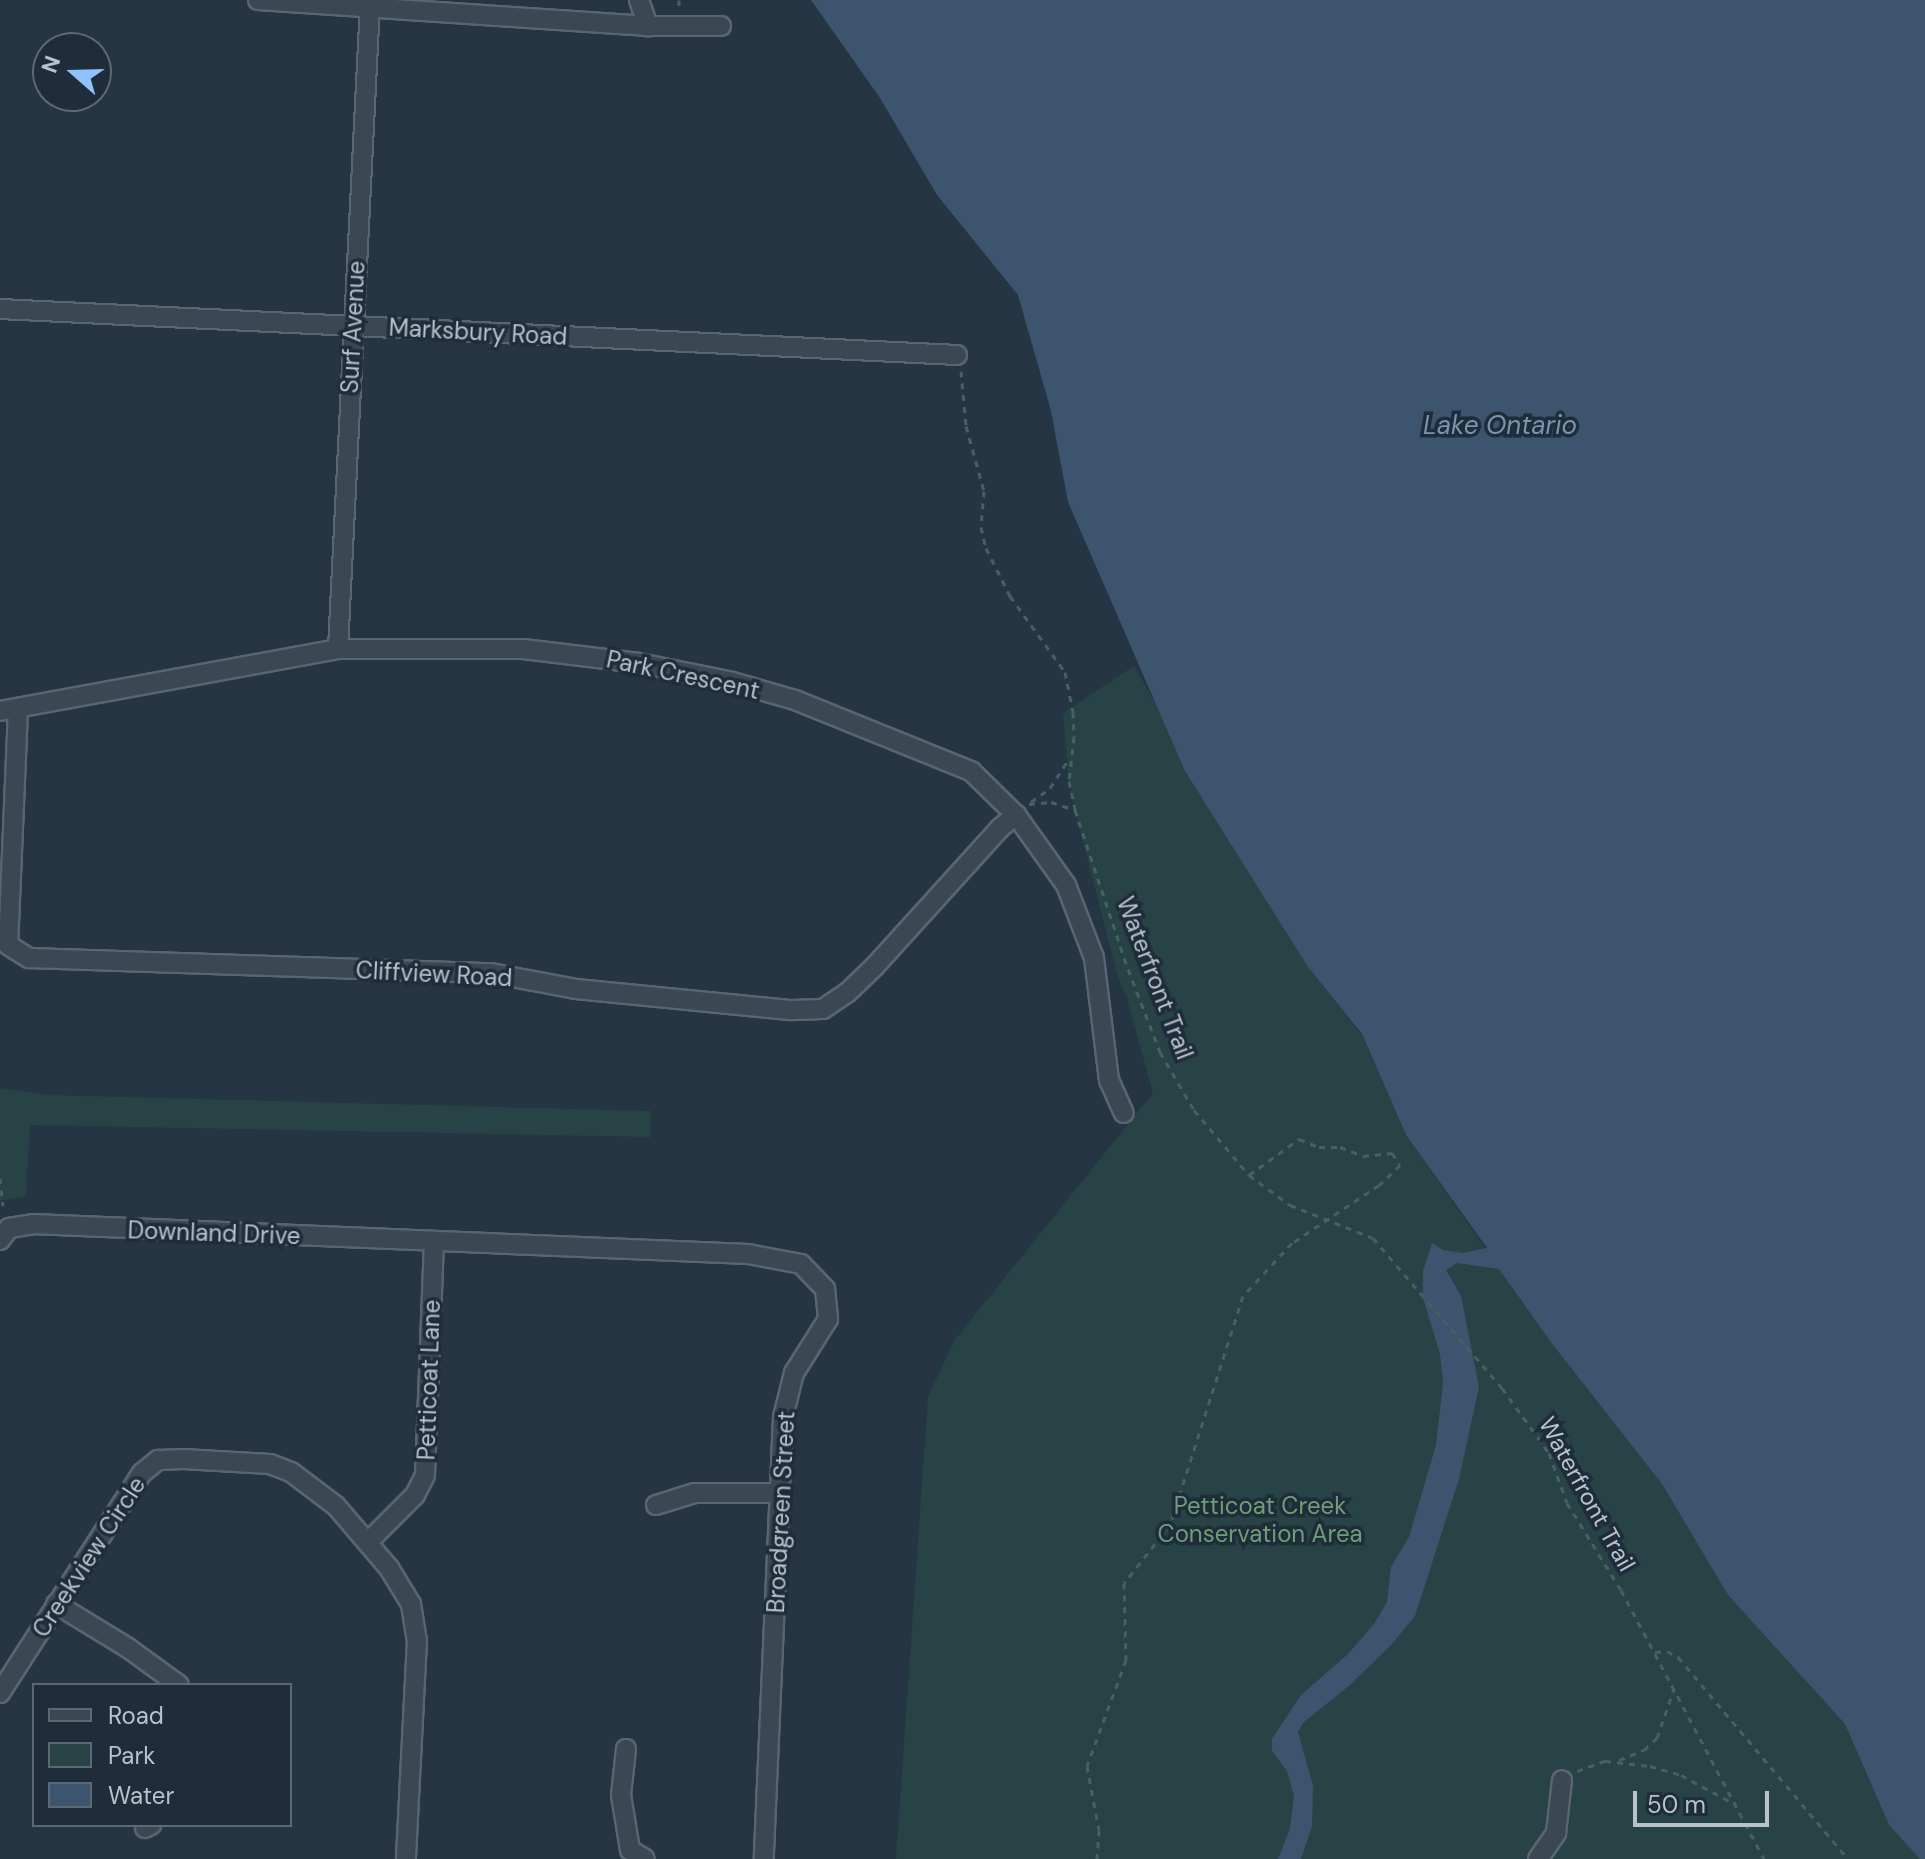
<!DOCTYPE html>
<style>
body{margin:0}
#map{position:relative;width:1925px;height:1859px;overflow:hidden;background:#263544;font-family:"DM Sans",sans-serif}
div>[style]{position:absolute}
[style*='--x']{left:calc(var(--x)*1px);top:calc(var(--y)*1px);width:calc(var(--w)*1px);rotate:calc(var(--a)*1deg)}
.green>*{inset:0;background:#284345}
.water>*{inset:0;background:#3c546d}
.path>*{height:3px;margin-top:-1.5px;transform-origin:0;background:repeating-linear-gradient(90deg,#476061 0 6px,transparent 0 12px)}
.roads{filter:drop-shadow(2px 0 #596570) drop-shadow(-2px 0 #596570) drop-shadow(0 2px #596570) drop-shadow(0 -2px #596570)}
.minor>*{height:18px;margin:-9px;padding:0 9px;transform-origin:9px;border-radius:9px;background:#3b4753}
.path-bridge>*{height:3px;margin-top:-1.5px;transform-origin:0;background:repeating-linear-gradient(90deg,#476061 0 6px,transparent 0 12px)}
span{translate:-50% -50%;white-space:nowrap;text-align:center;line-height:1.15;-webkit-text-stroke:7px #1f2c39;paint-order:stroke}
.street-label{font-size:24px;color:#b8c2cd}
.park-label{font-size:24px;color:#6f9e76}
.water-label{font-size:26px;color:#7895b0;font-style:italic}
.legend{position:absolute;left:32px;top:1683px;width:260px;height:144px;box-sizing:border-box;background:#1f2c39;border:2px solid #5c6874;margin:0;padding:10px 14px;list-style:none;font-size:24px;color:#b8c2cd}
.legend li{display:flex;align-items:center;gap:16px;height:40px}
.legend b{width:40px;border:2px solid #5c6874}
.north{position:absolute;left:32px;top:32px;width:80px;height:80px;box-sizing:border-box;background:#1f2c39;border:2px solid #5c6874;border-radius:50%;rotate:290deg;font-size:22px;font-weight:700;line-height:32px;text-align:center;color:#b8c2cd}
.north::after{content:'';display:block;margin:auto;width:28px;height:36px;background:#8fc1fb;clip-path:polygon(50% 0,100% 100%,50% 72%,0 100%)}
.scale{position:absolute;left:1633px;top:1791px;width:136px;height:36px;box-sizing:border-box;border:4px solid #b8c2cd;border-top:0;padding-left:10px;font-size:24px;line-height:28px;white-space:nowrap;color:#b8c2cd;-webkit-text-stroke:6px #1f2c39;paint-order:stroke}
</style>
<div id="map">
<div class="green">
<div style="clip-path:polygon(1134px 666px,1308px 967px,1362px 1035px,1406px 1135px,1553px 1345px,1662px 1484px,1728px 1595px,1845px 1724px,1889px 1825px,1920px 1859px,896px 1859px,928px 1397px,954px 1341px,1153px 1093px,1126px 995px,1118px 978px,1075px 810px,1069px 781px,1063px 713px)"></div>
<div style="clip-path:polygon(0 1088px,46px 1095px,651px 1111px,651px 1137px,30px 1125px,26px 1196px,0 1201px)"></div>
</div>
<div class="water">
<div style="clip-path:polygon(811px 0,1925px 0,1925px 1859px,1920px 1859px,1889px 1825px,1845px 1724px,1728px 1595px,1662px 1484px,1553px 1345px,1499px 1269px,1457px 1263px,1446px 1270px,1461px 1296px,1479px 1387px,1459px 1479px,1415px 1616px,1391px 1645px,1350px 1685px,1304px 1722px,1298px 1732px,1313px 1786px,1312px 1826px,1301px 1859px,1278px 1859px,1290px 1828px,1294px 1796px,1287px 1771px,1272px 1751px,1272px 1739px,1301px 1695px,1348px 1654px,1374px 1624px,1387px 1602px,1391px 1567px,1409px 1537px,1436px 1445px,1443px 1383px,1440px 1354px,1423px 1298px,1423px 1271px,1432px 1243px,1443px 1250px,1463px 1253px,1487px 1248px,1406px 1135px,1362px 1034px,1308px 967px,1185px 771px,1068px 502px,1051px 411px,1018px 295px,937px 195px,880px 98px)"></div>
</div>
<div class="path">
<div style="--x:679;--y:0;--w:10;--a:90"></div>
<div style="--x:961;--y:371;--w:55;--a:84.8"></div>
<div style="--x:966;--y:426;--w:67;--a:74.5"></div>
<div style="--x:984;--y:491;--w:36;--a:95"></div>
<div style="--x:981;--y:527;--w:22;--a:77"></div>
<div style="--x:986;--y:548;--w:54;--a:63.4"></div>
<div style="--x:1010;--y:596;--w:94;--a:54.1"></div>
<div style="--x:1065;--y:672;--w:41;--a:78.7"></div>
<div style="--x:1073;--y:712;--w:25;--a:88"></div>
<div style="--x:1074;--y:737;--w:44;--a:96.5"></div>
<div style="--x:1069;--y:781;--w:30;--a:78"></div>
<div style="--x:1075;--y:810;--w:168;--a:71.6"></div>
<div style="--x:1128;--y:969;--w:89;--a:68.9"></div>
<div style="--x:1160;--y:1052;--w:67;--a:59.6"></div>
<div style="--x:1194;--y:1110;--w:85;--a:49.8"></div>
<div style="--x:1249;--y:1175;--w:62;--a:-35.8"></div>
<div style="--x:1299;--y:1139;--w:22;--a:22"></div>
<div style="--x:1319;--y:1147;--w:21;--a:0"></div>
<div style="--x:1340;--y:1147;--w:25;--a:21"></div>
<div style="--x:1363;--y:1156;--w:29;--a:-6"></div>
<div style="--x:1392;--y:1153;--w:14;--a:56"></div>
<div style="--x:1400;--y:1165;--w:29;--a:136"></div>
<div style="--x:1379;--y:1185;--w:105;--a:146.3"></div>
<div style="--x:1292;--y:1243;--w:72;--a:132.8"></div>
<div style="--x:1243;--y:1296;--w:240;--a:107.7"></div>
<div style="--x:1170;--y:1525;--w:74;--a:128.4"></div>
<div style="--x:1124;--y:1583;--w:77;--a:88.5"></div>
<div style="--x:1126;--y:1660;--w:113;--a:110.2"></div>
<div style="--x:1087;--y:1766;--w:65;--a:79.4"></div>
<div style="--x:1099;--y:1830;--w:29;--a:94"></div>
<div style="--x:1031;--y:802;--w:24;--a:-36"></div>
<div style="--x:1050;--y:788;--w:33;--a:-57"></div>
<div style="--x:1029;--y:804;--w:22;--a:-5"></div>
<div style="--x:1051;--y:802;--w:25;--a:18"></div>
<div style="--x:0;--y:1178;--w:28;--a:84"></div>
<div style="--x:1567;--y:1503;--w:102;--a:58.2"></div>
<div style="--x:1621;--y:1590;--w:305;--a:62"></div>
<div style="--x:1655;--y:1652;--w:12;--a:-5"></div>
<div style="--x:1667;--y:1651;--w:13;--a:29"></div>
<div style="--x:1678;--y:1657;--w:264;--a:49.9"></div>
<div style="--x:1619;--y:1760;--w:27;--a:-22"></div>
<div style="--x:1644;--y:1750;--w:18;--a:-43"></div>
<div style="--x:1657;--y:1738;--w:52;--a:-70.9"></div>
<div style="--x:1577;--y:1771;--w:30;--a:-20"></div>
<div style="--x:1605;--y:1761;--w:45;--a:6.3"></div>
<div style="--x:1650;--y:1766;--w:32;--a:16"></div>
<div style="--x:1681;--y:1775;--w:57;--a:28.4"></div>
</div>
<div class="roads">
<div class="minor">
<div style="--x:258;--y:0;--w:391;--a:3.8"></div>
<div style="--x:648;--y:26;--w:73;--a:0"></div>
<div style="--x:639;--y:0;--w:28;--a:71"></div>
<div style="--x:0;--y:309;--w:958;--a:2.75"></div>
<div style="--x:338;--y:649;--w:645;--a:-87.16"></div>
<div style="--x:18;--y:709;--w:236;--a:92.4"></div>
<div style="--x:8;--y:945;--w:25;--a:32"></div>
<div style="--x:29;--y:958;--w:462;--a:1.9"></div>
<div style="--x:491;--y:973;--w:86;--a:10.7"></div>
<div style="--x:576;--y:989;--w:217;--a:5.6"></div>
<div style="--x:792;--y:1010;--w:31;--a:-2"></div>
<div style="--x:823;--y:1009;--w:29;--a:-34"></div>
<div style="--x:847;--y:993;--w:39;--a:-44"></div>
<div style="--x:875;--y:966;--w:186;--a:-47.8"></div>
<div style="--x:1000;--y:828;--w:21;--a:-39"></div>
<div style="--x:0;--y:711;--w:344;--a:-10.4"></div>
<div style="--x:338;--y:649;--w:185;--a:0"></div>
<div style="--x:523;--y:649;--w:117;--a:6.9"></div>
<div style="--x:639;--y:663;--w:95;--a:11.5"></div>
<div style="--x:732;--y:682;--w:66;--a:15.9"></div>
<div style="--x:795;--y:700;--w:190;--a:22"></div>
<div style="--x:971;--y:771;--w:63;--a:44.4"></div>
<div style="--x:1016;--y:815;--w:86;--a:54.5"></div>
<div style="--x:1066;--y:885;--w:78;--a:69"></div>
<div style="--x:1094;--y:958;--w:123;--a:83"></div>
<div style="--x:1109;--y:1080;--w:36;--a:66"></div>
<div style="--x:0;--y:1240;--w:15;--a:-53"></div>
<div style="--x:9;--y:1228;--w:24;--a:-9"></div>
<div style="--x:33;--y:1224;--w:716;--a:2.4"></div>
<div style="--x:748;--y:1254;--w:54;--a:10.7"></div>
<div style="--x:801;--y:1264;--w:35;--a:46"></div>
<div style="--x:825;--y:1289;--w:30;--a:84"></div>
<div style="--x:828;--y:1319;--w:64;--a:122.2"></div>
<div style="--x:794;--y:1373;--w:45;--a:104"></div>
<div style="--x:783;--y:1417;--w:442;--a:92.5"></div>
<div style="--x:656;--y:1505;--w:41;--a:-17.1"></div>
<div style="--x:695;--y:1493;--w:85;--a:0"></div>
<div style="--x:368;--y:1542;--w:66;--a:-45"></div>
<div style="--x:415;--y:1495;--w:22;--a:-63"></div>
<div style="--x:425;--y:1475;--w:232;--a:-87.8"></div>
<div style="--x:56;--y:1604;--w:84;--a:31.4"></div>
<div style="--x:128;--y:1648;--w:63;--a:36"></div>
<div style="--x:0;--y:1693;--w:262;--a:-57.2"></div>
<div style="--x:142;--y:1473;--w:21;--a:-39"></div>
<div style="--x:158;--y:1460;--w:25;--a:-2"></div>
<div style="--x:183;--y:1459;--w:87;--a:3.3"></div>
<div style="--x:270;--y:1464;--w:22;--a:21"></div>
<div style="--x:291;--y:1472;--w:56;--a:37.1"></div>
<div style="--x:336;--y:1506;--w:82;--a:49.5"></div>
<div style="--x:389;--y:1568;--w:42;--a:58.6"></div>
<div style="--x:411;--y:1604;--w:36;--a:81"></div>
<div style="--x:417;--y:1640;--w:219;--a:92.9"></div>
<div style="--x:626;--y:1749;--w:46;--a:96.2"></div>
<div style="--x:621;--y:1795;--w:56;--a:80.7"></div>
<div style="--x:630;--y:1850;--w:17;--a:31"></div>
<div style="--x:145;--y:1828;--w:7;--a:-27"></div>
<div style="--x:1538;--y:1859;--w:32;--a:-55"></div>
<div style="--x:1556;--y:1833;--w:53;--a:-83.5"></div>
</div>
</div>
<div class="path-bridge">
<div style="--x:1249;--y:1175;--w:51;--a:36.2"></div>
<div style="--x:1290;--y:1205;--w:89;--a:21.7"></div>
<div style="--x:1373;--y:1238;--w:198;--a:49.3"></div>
<div style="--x:1502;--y:1388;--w:80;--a:54.1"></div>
<div style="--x:1549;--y:1453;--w:53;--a:70.2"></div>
</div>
<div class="street-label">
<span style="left:353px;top:327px;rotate:-87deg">Surf Avenue</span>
<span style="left:478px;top:332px;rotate:3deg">Marksbury Road</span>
<span style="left:683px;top:675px;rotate:12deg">Park Crescent</span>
<span style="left:434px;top:974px;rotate:3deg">Cliffview Road</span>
<span style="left:1155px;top:978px;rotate:69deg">Waterfront Trail</span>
<span style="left:214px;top:1233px;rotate:2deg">Downland Drive</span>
<span style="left:429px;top:1380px;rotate:-88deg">Petticoat Lane</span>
<span style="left:1587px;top:1494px;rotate:61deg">Waterfront Trail</span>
<span style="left:781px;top:1512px;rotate:-87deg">Broadgreen Street</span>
<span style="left:89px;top:1557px;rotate:-57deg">Creekview Circle</span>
</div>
<div class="park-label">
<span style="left:1260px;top:1520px">Petticoat Creek<br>Conservation Area</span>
</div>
<div class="water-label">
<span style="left:1500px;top:426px">Lake Ontario</span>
</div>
<ul class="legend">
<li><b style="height:10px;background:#3b4753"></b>Road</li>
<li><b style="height:22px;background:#284345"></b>Park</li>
<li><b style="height:22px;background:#3c546d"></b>Water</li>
</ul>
<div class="north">N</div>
<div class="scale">50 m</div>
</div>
